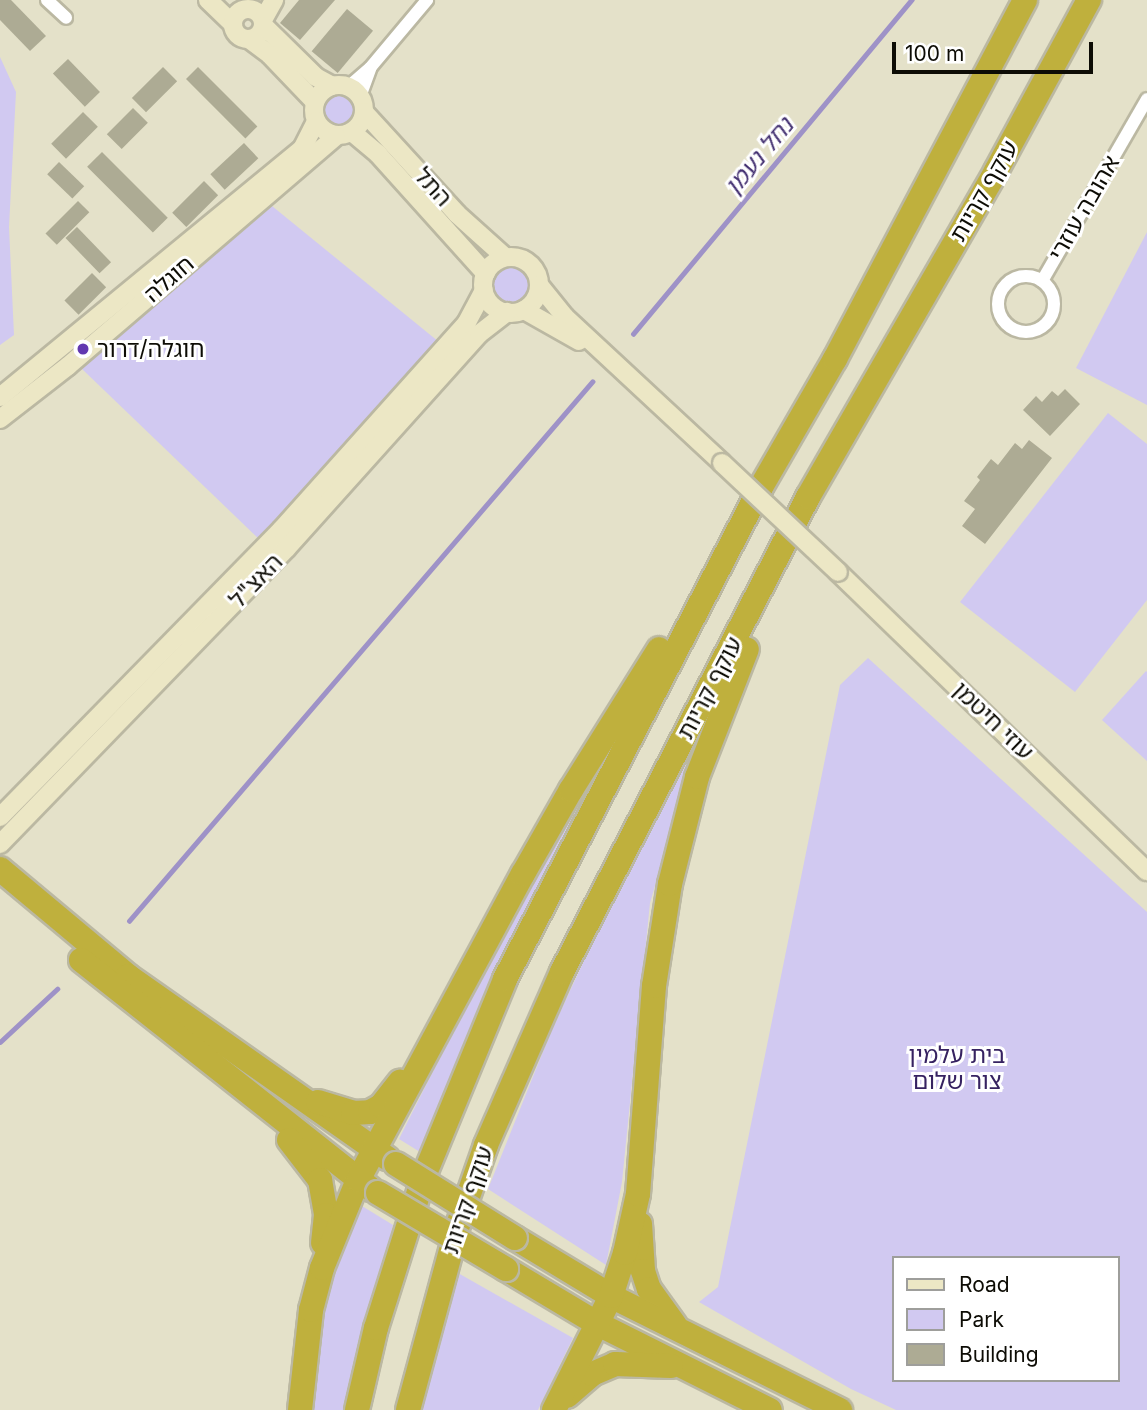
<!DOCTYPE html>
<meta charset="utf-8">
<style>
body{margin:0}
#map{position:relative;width:1147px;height:1410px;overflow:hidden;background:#e4e1c9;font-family:Inter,"Noto Sans Hebrew",sans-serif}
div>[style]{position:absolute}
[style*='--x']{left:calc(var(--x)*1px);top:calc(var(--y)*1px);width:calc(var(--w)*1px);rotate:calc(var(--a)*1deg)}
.green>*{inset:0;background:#d1c9f1}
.round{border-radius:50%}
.stream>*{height:4.5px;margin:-2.25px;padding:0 2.25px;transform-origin:2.25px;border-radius:2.25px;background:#9e92c7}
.building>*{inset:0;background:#adab94;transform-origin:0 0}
.roads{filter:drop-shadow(2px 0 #bbb8a2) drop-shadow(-2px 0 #bbb8a2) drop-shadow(0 2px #bbb8a2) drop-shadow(0 -2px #bbb8a2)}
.street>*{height:12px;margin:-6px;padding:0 6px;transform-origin:6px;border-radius:6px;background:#fff}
.street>.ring{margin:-6px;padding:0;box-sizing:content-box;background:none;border:12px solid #fff;border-radius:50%}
.secondary>*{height:18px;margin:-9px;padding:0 9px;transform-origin:9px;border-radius:9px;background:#ece7c5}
.secondary>.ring{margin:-9px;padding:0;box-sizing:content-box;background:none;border:18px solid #ece7c5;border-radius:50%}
.highway>*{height:24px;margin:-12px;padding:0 12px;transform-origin:12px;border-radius:12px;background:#bfb03d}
.bridges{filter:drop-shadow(2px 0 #bbb8a2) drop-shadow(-2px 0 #bbb8a2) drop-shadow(0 2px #bbb8a2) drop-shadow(0 -2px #bbb8a2)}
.secondary-bridge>*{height:18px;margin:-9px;padding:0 9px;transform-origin:9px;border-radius:9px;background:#ece7c5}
.highway-bridge>*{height:24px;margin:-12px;padding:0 12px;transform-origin:12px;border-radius:12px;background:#bfb03d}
.dots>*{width:19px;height:19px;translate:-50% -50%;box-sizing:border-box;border:4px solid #fff;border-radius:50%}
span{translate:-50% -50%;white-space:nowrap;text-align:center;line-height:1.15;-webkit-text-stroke:6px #fff;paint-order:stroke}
.street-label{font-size:23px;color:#0d0c05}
.poi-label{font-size:23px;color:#0d0c05}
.left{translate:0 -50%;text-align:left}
.park-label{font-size:23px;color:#362261}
.water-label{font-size:24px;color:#443171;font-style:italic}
.legend{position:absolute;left:892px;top:1256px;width:228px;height:126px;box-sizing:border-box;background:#fff;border:2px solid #9e9e9b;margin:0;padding:9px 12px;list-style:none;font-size:21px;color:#0d0c05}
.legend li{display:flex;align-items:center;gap:14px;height:35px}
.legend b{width:35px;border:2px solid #9e9e9b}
.scale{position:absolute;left:892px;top:42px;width:201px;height:32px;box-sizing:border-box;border:4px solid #0d0c05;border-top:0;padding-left:9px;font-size:21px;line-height:24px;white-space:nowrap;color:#0d0c05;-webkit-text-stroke:5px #fff;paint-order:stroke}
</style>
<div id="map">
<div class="green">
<div style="clip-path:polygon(0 57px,16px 92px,9px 227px,14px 335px,0 345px)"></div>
<div class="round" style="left:321px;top:92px;width:36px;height:36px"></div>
<div style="clip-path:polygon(272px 206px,439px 342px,260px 540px,81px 368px)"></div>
<div style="clip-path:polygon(1147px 232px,1147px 405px,1076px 368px)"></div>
<div class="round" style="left:492px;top:265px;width:40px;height:40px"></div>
<div style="clip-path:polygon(1108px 413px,1147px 444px,1147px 600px,1075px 692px,960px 602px)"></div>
<div style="clip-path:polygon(evenodd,868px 658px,1147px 912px,1147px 1410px,896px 1410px,851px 1389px,699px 1302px,718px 1287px,840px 685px,868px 658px,893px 1258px,1117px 1258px,1117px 1380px,893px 1380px,893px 1258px)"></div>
<div style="clip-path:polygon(1146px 671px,1147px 672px,1147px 761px,1102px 720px)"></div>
<div style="clip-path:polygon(714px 703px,685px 783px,650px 903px,622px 1182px,606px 1265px,488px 1189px,550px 1034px,593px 941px)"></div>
<div style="clip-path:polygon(611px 745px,512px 942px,420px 1152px,399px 1139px,492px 953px,577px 797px)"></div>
<div style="clip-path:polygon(362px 1206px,393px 1225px,348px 1410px,314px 1410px,320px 1320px,329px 1282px)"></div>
<div style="clip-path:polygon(458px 1273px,573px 1338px,538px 1410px,422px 1410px)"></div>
</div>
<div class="stream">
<div style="--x:633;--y:334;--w:435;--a:-50.2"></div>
<div style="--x:129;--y:921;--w:711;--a:-49.34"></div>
<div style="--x:0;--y:1042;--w:78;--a:-42.9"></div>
</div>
<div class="building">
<div style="clip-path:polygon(0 0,11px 0,46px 36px,30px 51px,0 20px)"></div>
<div style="clip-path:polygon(299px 0,335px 0,300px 40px,280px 23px)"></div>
<div style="left:347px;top:9px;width:34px;height:55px;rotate:40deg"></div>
<div style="left:68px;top:59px;width:46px;height:21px;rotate:46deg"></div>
<div style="left:163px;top:67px;width:20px;height:44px;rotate:45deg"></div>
<div style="left:198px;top:67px;width:84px;height:17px;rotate:45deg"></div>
<div style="left:133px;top:108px;width:21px;height:37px;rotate:45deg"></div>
<div style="left:83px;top:112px;width:21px;height:45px;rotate:45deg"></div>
<div style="left:244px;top:143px;width:21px;height:46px;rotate:47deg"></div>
<div style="left:102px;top:152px;width:93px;height:21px;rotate:45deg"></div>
<div style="left:59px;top:162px;width:35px;height:17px;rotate:44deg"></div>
<div style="left:204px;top:181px;width:20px;height:45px;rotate:45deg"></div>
<div style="left:78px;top:201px;width:16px;height:46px;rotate:45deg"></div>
<div style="left:77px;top:227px;width:49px;height:16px;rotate:46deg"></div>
<div style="left:92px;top:273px;width:20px;height:39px;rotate:45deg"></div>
<div style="clip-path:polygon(1065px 389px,1080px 404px,1050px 436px,1023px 410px,1036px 396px,1042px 402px,1052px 391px,1058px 396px)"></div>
<div style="clip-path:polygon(1029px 440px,1052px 458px,985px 544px,962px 526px,975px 509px,964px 501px,980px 480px,977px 477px,991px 459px,998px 465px,1015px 443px,1022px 449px)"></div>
</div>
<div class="roads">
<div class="street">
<div style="--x:47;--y:0;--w:26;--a:43"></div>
<div style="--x:348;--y:87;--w:29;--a:-41"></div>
<div style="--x:370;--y:68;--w:89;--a:-50"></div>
<div style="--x:360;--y:97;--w:30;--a:-70"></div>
<div class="ring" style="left:998px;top:276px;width:44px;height:44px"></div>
<div style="--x:1042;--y:281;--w:210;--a:-60"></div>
</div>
<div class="secondary">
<div style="--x:208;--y:0;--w:35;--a:44"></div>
<div class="ring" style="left:233px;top:9px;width:12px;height:12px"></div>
<div style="--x:263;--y:20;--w:23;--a:-61"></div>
<div style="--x:264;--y:26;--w:73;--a:44.4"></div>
<div style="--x:316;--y:77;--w:18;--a:29"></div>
<div style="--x:249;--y:39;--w:26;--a:37"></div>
<div style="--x:270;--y:55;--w:65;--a:46.2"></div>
<div class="ring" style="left:314px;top:85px;width:32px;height:32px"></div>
<div style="--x:364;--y:112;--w:138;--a:47.6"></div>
<div style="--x:457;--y:214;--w:64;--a:41.9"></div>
<div style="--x:352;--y:132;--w:34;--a:40"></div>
<div style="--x:378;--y:154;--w:161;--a:48"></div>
<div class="ring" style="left:483px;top:257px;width:38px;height:38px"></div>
<div style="--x:539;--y:285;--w:41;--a:50.9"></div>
<div style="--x:565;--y:317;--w:214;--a:42.9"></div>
<div style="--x:524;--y:310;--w:63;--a:29.4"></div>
<div style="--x:0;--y:397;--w:391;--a:-39.4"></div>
<div style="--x:302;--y:149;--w:31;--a:-63"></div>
<div style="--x:0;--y:419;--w:86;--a:-37.9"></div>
<div style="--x:68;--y:366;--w:353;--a:-40.6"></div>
<div style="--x:838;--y:572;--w:430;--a:44.1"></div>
<div style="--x:0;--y:817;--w:402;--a:-45.6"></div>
<div style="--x:281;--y:530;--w:277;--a:-48.1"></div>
<div style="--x:466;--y:324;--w:38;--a:-62"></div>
<div style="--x:0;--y:844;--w:411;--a:-45.9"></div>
<div style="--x:286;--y:549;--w:289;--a:-48.1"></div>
<div style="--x:479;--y:334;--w:36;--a:-38"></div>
</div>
<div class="highway">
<div style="--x:0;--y:869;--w:167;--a:39.9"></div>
<div style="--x:128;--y:976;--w:317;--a:35.1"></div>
<div style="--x:81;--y:960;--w:370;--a:38.3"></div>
<div style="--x:318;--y:1102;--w:37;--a:17"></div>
<div style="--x:353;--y:1113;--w:17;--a:-3"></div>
<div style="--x:370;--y:1112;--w:13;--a:-29"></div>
<div style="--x:381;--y:1106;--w:31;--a:-52"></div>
<div style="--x:289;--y:1140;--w:51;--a:52.2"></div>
<div style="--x:320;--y:1180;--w:36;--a:80"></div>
<div style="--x:326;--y:1215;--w:28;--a:96"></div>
<div style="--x:640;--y:1224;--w:47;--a:86.3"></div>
<div style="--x:643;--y:1271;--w:19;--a:72"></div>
<div style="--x:649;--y:1289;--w:44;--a:54.2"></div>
<div style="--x:515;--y:1238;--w:112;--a:31.1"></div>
<div style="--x:611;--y:1296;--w:256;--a:26.5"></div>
<div style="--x:506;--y:1269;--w:107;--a:30.9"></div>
<div style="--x:598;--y:1324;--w:192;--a:26.6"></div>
<div style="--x:567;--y:1396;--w:33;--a:-41"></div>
<div style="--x:592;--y:1374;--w:25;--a:-23"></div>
<div style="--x:615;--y:1364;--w:56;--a:2"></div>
<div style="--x:300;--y:1410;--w:101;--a:-83.7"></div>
<div style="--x:311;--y:1310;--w:43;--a:-75.3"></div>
<div style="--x:322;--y:1268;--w:95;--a:-67.8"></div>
<div style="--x:358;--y:1180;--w:348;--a:-61.7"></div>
<div style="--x:523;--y:874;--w:97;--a:-60.3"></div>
<div style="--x:571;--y:790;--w:166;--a:-58"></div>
<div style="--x:357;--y:1410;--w:84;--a:-77"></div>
<div style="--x:376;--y:1328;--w:159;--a:-72.5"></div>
<div style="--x:424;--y:1176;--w:213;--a:-67.6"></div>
<div style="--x:505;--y:979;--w:555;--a:-62.51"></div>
<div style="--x:761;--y:487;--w:148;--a:-60"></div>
<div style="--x:835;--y:359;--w:406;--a:-62.1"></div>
<div style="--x:408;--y:1410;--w:188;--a:-74.9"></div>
<div style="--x:457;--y:1228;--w:88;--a:-70.7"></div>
<div style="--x:486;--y:1145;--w:189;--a:-66.3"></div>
<div style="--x:562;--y:972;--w:535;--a:-62.62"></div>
<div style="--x:808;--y:497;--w:376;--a:-60"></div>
<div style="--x:996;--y:171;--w:195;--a:-61.5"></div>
<div style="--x:554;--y:1410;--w:127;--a:-63.4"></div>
<div style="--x:611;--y:1296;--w:45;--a:-72"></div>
<div style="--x:625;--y:1253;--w:60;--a:-77.6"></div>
<div style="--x:638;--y:1194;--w:209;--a:-85.6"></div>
<div style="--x:654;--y:986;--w:103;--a:-81.1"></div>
<div style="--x:670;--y:884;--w:110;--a:-75.8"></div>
<div style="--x:697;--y:777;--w:137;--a:-68.7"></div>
</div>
</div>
<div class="bridges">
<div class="secondary-bridge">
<div style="--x:722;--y:463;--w:159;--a:43.2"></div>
</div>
<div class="highway-bridge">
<div style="--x:396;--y:1164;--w:140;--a:31.9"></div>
<div style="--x:378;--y:1193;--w:149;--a:30.7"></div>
</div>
</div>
<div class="dots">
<div style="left:83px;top:349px;background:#6238b0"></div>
</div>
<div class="street-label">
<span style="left:433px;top:187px;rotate:48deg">התל</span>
<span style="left:984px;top:191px;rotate:-60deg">עוקף קריות</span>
<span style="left:1084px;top:208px;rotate:-60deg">אהובה עוזרי</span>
<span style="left:169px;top:279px;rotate:-41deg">חוגלה</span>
<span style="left:256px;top:581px;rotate:-46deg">האצ"ל</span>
<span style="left:710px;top:688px;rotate:-62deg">עוקף קריות</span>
<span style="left:993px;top:721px;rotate:44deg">עוזי חיטמן</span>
<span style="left:468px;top:1200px;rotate:-71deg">עוקף קריות</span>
</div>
<div class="poi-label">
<span class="left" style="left:97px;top:349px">חוגלה/דרור</span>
</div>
<div class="park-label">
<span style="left:957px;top:1068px">בית עלמין<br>צור שלום</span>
</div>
<div class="water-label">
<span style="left:759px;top:156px;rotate:-50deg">נחל נעמן</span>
</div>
<ul class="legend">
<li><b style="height:9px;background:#ece7c5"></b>Road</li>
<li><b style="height:19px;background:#d1c9f1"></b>Park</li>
<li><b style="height:19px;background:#adab94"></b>Building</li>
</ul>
<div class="scale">100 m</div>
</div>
